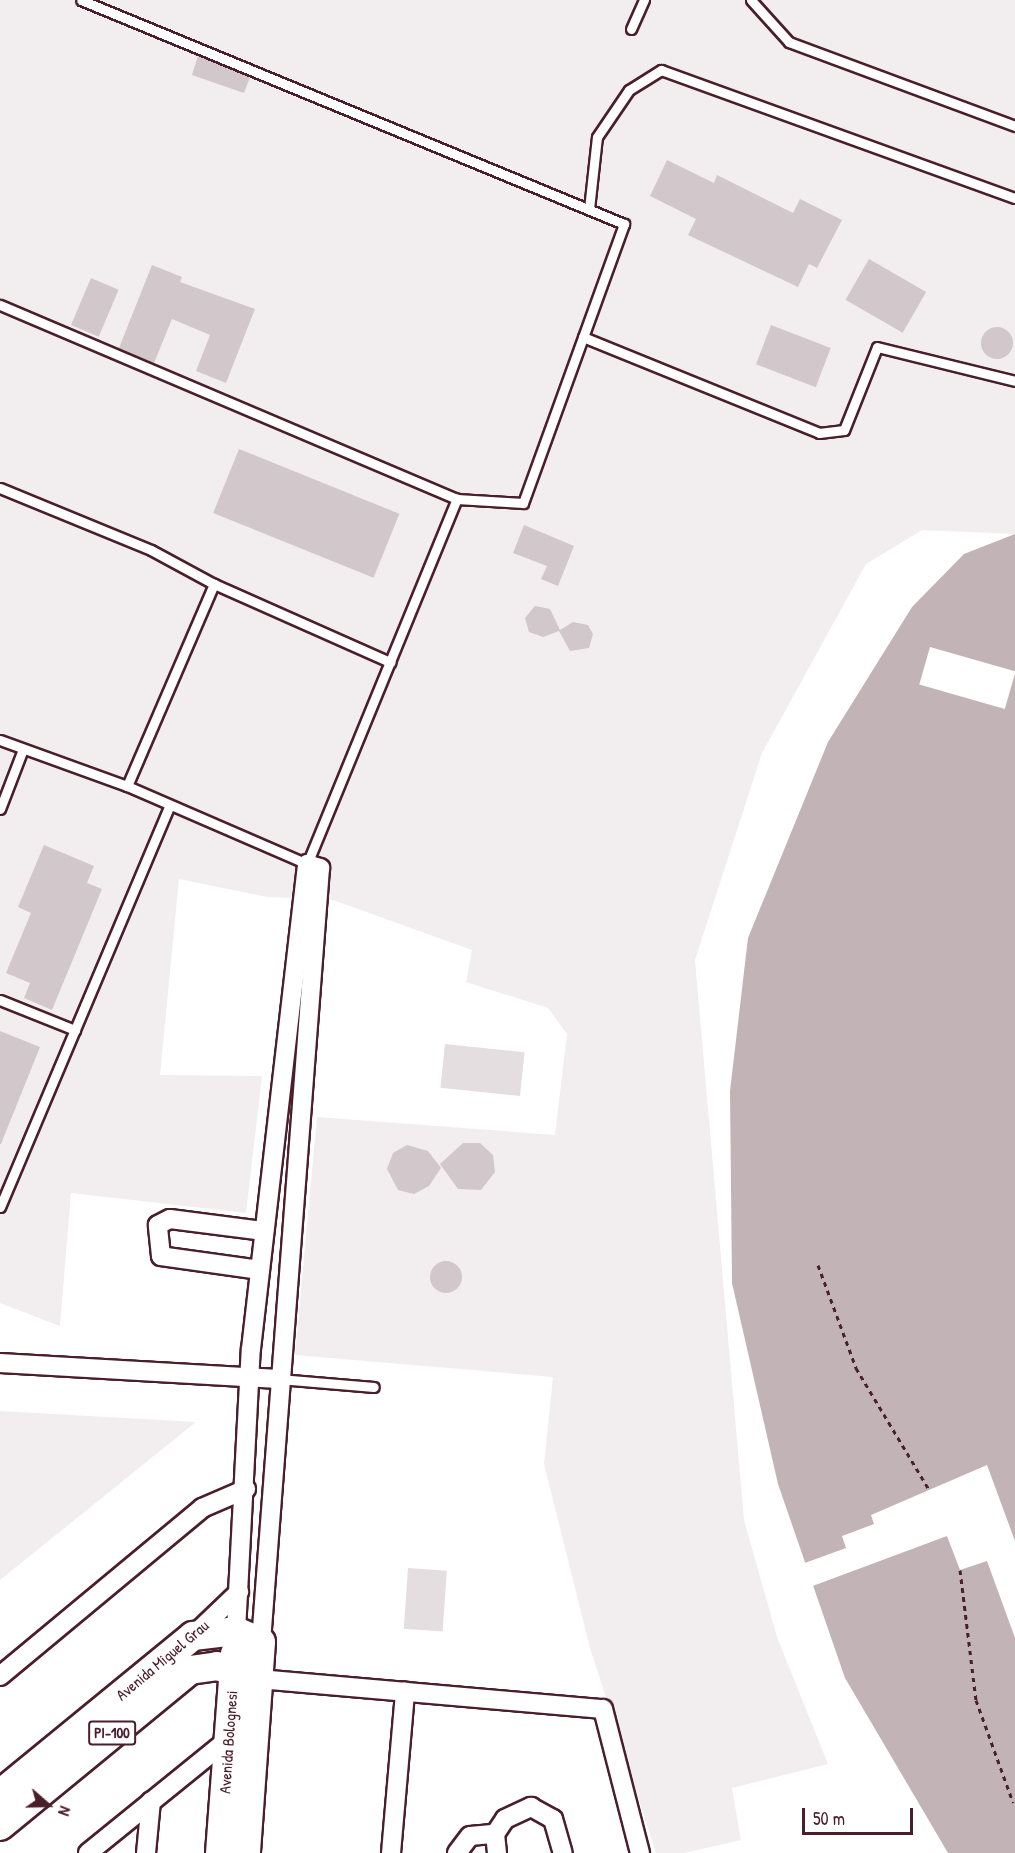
<!DOCTYPE html>
<style>
body{margin:0}
#map{position:relative;width:1015px;height:1853px;overflow:hidden;background:#fff;font-family:"Patrick Hand",sans-serif}
div>[style]{position:absolute}
[style*='--x']{left:calc(var(--x)*1px);top:calc(var(--y)*1px);width:calc(var(--w)*1px);rotate:calc(var(--a)*1deg)}
.built>*{inset:0;background:#f2eeef}
.green>*{inset:0;background:#e5dee0;transform-origin:0 0}
.water>*{inset:0;background:#c1b3b6}
.pier>*{inset:0;background:#fff;transform-origin:0 0}
.building>*{inset:0;background:#d2c7cb;transform-origin:0 0}
.round{border-radius:50%}
.path>*{height:3px;margin-top:-1.5px;transform-origin:0;background:repeating-linear-gradient(90deg,#4a1f2b 0 4.5px,transparent 0 9px)}
.roads{filter:drop-shadow(2px 0 #4a1f2b) drop-shadow(-2px 0 #4a1f2b) drop-shadow(0 2px #4a1f2b) drop-shadow(0 -2px #4a1f2b)}
.lane>*{height:9px;margin:-4.5px;padding:0 4.5px;transform-origin:4.5px;border-radius:4.5px;background:#fff}
.street>*{height:18px;margin:-9px;padding:0 9px;transform-origin:9px;border-radius:9px;background:#fff}
.primary>*{height:28px;margin:-14px;padding:0 14px;transform-origin:14px;border-radius:14px;background:#fff}
span{translate:-50% -50%;white-space:nowrap;text-align:center;line-height:1.15;-webkit-text-stroke:4.5px #fff;paint-order:stroke}
.shield-label span{padding:2px 4px;background:#fff;border:2px solid;border-radius:4px;-webkit-text-stroke-width:0}
.shield-label{font-size:15px;color:#4a1f2b;font-weight:700}
.street-label{font-size:16px;color:#4a1f2b}
.north{position:absolute;left:18px;top:1775px;width:60px;height:60px;-webkit-text-stroke:4px #fff;paint-order:stroke;rotate:110deg;font-size:16px;font-weight:700;line-height:24px;text-align:center;color:#4a1f2b}
.north::after{content:'';display:block;margin:auto;width:21px;height:27px;background:#4a1f2b;clip-path:polygon(50% 0,100% 100%,50% 72%,0 100%)}
.scale{position:absolute;left:802px;top:1808px;width:111px;height:27px;box-sizing:border-box;border:3px solid #4a1f2b;border-top:0;padding-left:8px;font-size:18px;line-height:21px;white-space:nowrap;color:#4a1f2b;-webkit-text-stroke:4px #fff;paint-order:stroke}
</style>
<div id="map">
<div class="built">
<div style="clip-path:polygon(0 0,1015px 0,1015px 534px,922px 530px,866px 564px,762px 753px,695px 960px,744px 1520px,777px 1637px,828px 1764px,732px 1788px,741px 1840px,684px 1853px,656px 1853px,590px 1648px,544px 1464px,553px 1377px,295px 1355px,317px 1117px,555px 1135px,567px 1034px,548px 1008px,466px 982px,472px 950px,333px 900px,267px 897px,179px 879px,160px 1075px,262px 1076px,246px 1213px,71px 1193px,60px 1326px,0 1303px)"></div>
<div style="clip-path:polygon(0 1411px,196px 1422px,0 1580px)"></div>
</div>
<div class="green">
<div style="left:445px;top:1044px;width:80px;height:44px;rotate:6deg"></div>
<div style="left:408px;top:1568px;width:39px;height:61px;rotate:4deg"></div>
</div>
<div class="water">
<div style="clip-path:polygon(1015px 534px,1015px 1853px,948px 1853px,845px 1678px,778px 1484px,732px 1283px,730px 1091px,748px 938px,828px 742px,912px 607px,964px 554px)"></div>
</div>
<div class="pier">
<div style="left:930px;top:647px;width:89px;height:39px;rotate:16deg"></div>
<div style="clip-path:polygon(987px 1465px,1015px 1541px,1015px 1638px,987px 1561px,960px 1570px,947px 1536px,810px 1587px,802px 1564px,846px 1548px,842px 1536px,874px 1524px,871px 1515px)"></div>
</div>
<div class="building">
<div style="clip-path:polygon(198px 56px,250px 77px,244px 93px,192px 75px)"></div>
<div style="clip-path:polygon(667px 160px,714px 183px,717px 175px,793px 213px,800px 199px,842px 220px,817px 268px,809px 264px,798px 287px,688px 235px,696px 219px,650px 196px)"></div>
<div style="left:869px;top:259px;width:66px;height:47px;rotate:30deg"></div>
<div style="clip-path:polygon(152px 265px,182px 277px,180px 282px,255px 309px,226px 383px,196px 371px,210px 335px,172px 319px,154px 363px,119px 348px)"></div>
<div style="left:91px;top:278px;width:30px;height:51px;rotate:23deg"></div>
<div style="left:771px;top:325px;width:64px;height:42px;rotate:21deg"></div>
<div class="round" style="left:981px;top:327px;width:32px;height:32px"></div>
<div style="left:239px;top:449px;width:173px;height:69px;rotate:22deg"></div>
<div style="clip-path:polygon(524px 525px,574px 546px,558px 586px,541px 579px,547px 566px,513px 553px)"></div>
<div style="clip-path:polygon(535px 606px,550px 609px,560px 630px,573px 622px,588px 625px,593px 634px,589px 648px,570px 651px,559px 631px,543px 637px,529px 632px,525px 618px)"></div>
<div style="clip-path:polygon(44px 845px,94px 866px,87px 883px,102px 889px,52px 1010px,24px 998px,30px 983px,6px 973px,31px 913px,18px 907px)"></div>
<div style="clip-path:polygon(0 1031px,40px 1047px,1px 1144px,0 1144px)"></div>
<div style="clip-path:polygon(463px 1143px,480px 1143px,493px 1155px,495px 1172px,481px 1190px,458px 1189px,440px 1164px)"></div>
<div style="clip-path:polygon(407px 1145px,428px 1151px,441px 1168px,429px 1186px,414px 1194px,398px 1190px,387px 1169px,393px 1153px)"></div>
<div class="round" style="left:430px;top:1261px;width:32px;height:32px"></div>
</div>
<div class="path">
<div style="--x:818;--y:1265;--w:110;--a:69.7"></div>
<div style="--x:856;--y:1368;--w:140;--a:59"></div>
<div style="--x:960;--y:1570;--w:131;--a:83"></div>
<div style="--x:976;--y:1700;--w:109;--a:70.1"></div>
</div>
<div class="roads">
<div class="lane">
<div style="--x:751;--y:0;--w:57;--a:47.9"></div>
<div style="--x:789;--y:42;--w:241;--a:20.4"></div>
<div style="--x:631;--y:29;--w:32;--a:-66"></div>
<div style="--x:589;--y:209;--w:72;--a:-83.7"></div>
<div style="--x:597;--y:137;--w:57;--a:-55.8"></div>
<div style="--x:629;--y:90;--w:38;--a:-32"></div>
<div style="--x:661;--y:70;--w:376;--a:19.9"></div>
<div style="--x:0;--y:305;--w:496;--a:23"></div>
<div style="--x:457;--y:499;--w:66;--a:3.5"></div>
<div style="--x:523;--y:503;--w:297;--a:-70.1"></div>
<div style="--x:624;--y:224;--w:587;--a:-157.58"></div>
<div style="--x:583;--y:337;--w:255;--a:22.1"></div>
<div style="--x:819;--y:433;--w:25;--a:-7"></div>
<div style="--x:844;--y:430;--w:89;--a:-68.3"></div>
<div style="--x:877;--y:347;--w:142;--a:13.8"></div>
<div style="--x:0;--y:488;--w:163;--a:22.3"></div>
<div style="--x:151;--y:550;--w:72;--a:28.4"></div>
<div style="--x:0;--y:740;--w:135;--a:19.9"></div>
<div style="--x:127;--y:786;--w:196;--a:23.4"></div>
<div style="--x:307;--y:864;--w:395;--a:-67.7"></div>
<div style="--x:127;--y:786;--w:220;--a:-66.7"></div>
<div style="--x:214;--y:584;--w:193;--a:23.9"></div>
<div style="--x:0;--y:809;--w:64;--a:-69"></div>
<div style="--x:0;--y:1000;--w:81;--a:21.8"></div>
<div style="--x:0;--y:1207;--w:435;--a:-67.1"></div>
<div style="--x:279;--y:1379;--w:95;--a:4.8"></div>
</div>
<div class="street">
<div style="--x:260;--y:1270;--w:100;--a:-172"></div>
<div style="--x:161;--y:1256;--w:31;--a:-96"></div>
<div style="--x:158;--y:1225;--w:13;--a:-27"></div>
<div style="--x:170;--y:1219;--w:95;--a:7.3"></div>
<div style="--x:0;--y:1363;--w:279;--a:3.3"></div>
<div style="--x:236;--y:1631;--w:282;--a:-87"></div>
<div style="--x:251;--y:1349;--w:488;--a:-83.4"></div>
<div style="--x:307;--y:864;--w:14;--a:17"></div>
<div style="--x:320;--y:868;--w:776;--a:94.36"></div>
<div style="--x:193;--y:1636;--w:64;--a:-43.7"></div>
<div style="--x:0;--y:1676;--w:263;--a:-39.7"></div>
<div style="--x:202;--y:1508;--w:48;--a:-23.4"></div>
<div style="--x:259;--y:1679;--w:345;--a:5"></div>
<div style="--x:603;--y:1709;--w:149;--a:75.6"></div>
<div style="--x:88;--y:1853;--w:183;--a:-39"></div>
<div style="--x:146;--y:1853;--w:52;--a:-84.5"></div>
<div style="--x:391;--y:1853;--w:162;--a:-85"></div>
<div style="--x:457;--y:1853;--w:21;--a:-53"></div>
<div style="--x:470;--y:1836;--w:25;--a:-5"></div>
<div style="--x:497;--y:1853;--w:19;--a:-96"></div>
<div style="--x:495;--y:1834;--w:18;--a:-56"></div>
<div style="--x:505;--y:1819;--w:29;--a:-25"></div>
<div style="--x:531;--y:1807;--w:25;--a:29"></div>
<div style="--x:553;--y:1819;--w:35;--a:74"></div>
</div>
<div class="primary">
<div style="--x:0;--y:1794;--w:249;--a:-39.3"></div>
<div style="--x:193;--y:1636;--w:43;--a:-6.6"></div>
<div style="--x:236;--y:1631;--w:27;--a:24"></div>
<div style="--x:261;--y:1642;--w:212;--a:94.1"></div>
<div style="--x:0;--y:1826;--w:246;--a:-39.4"></div>
<div style="--x:190;--y:1670;--w:27;--a:-8"></div>
<div style="--x:217;--y:1666;--w:44;--a:17.2"></div>
<div style="--x:220;--y:1853;--w:200;--a:-85.7"></div>
</div>
</div>
<div class="shield-label">
<span style="left:112px;top:1733px">PI-100</span>
</div>
<div class="street-label">
<span style="left:162px;top:1660px;rotate:-40deg">Avenida Miguel Grau</span>
<span style="left:228px;top:1742px;rotate:-86deg">Avenida Bolognesi</span>
</div>
<div class="north">N</div>
<div class="scale">50 m</div>
</div>
